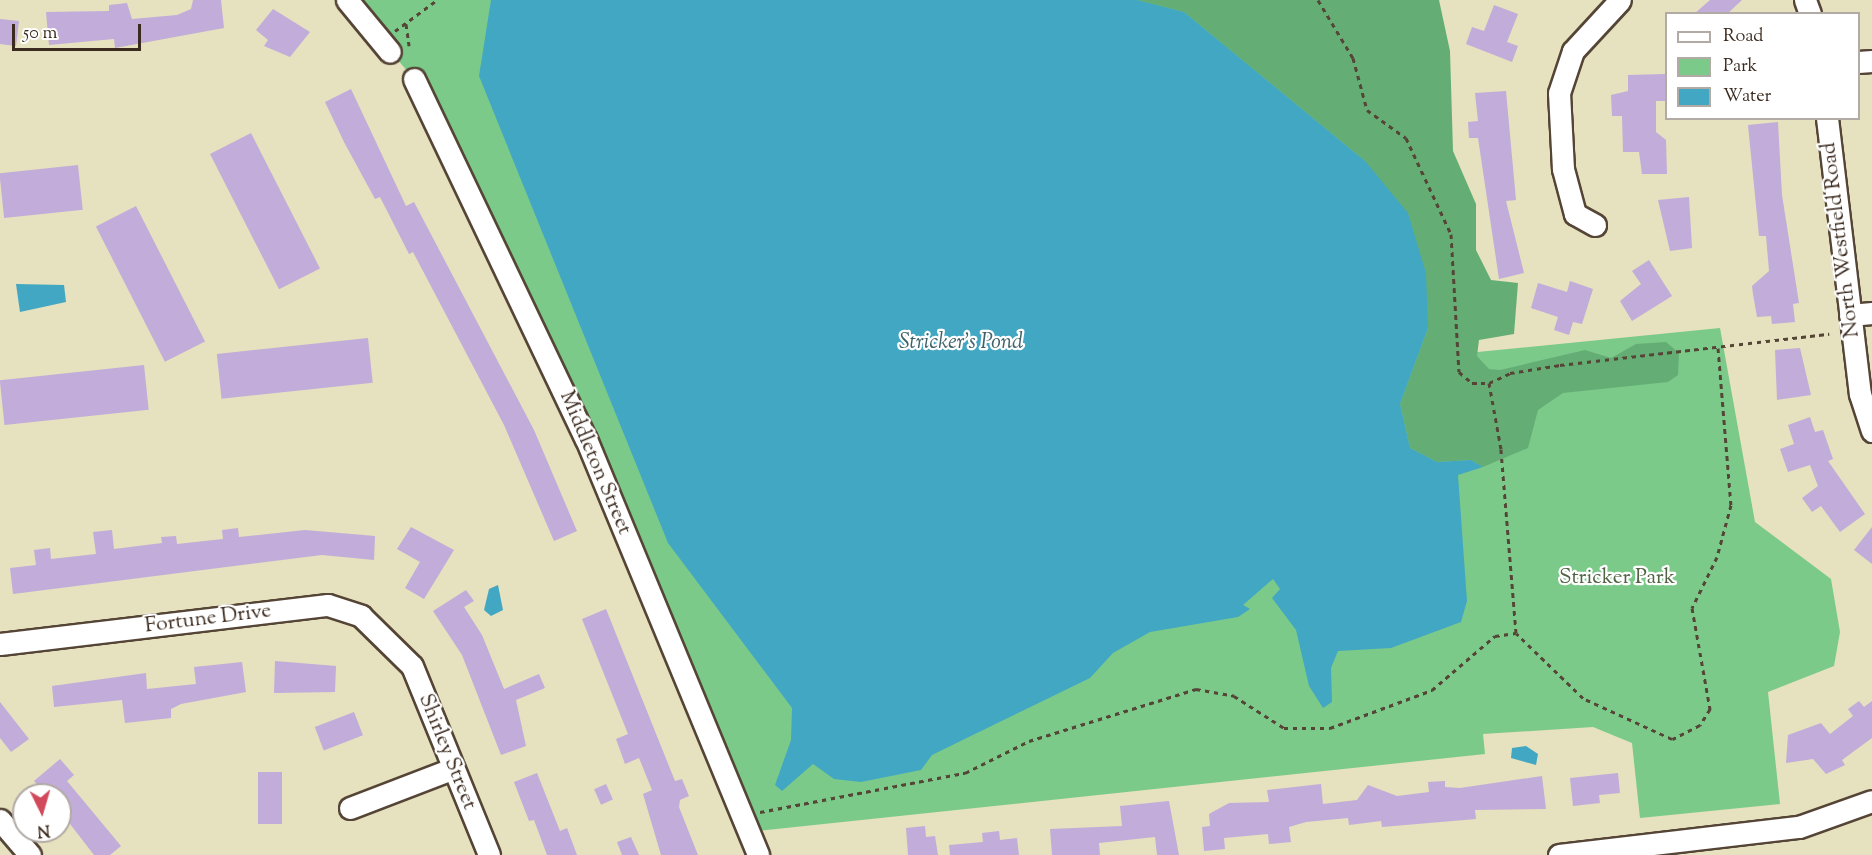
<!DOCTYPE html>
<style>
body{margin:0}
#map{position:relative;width:1872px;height:855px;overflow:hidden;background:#e6e1be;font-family:"Sorts Mill Goudy",serif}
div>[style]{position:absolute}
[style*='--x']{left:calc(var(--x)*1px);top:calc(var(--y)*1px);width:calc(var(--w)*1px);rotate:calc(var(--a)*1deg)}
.green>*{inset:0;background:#7bca8a}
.forest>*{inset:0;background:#64ae76}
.water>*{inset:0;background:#42a7c2}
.building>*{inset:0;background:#c2acda;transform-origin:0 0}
.path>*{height:3px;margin-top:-1.5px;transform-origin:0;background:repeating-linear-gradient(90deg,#554536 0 4.5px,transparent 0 9px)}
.roads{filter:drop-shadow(2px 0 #554536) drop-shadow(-2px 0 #554536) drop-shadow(0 2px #554536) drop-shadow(0 -2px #554536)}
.minor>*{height:21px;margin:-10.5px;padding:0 10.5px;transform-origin:10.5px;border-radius:10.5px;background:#fff}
span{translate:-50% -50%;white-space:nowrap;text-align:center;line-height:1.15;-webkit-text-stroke:4.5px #fff;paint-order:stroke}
.street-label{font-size:21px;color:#3b2a1e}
.park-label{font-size:21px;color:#516244}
.water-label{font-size:22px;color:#3e6268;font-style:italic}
.legend{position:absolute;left:1665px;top:12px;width:195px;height:108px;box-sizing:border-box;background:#fff;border:2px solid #b1aaa5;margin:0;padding:8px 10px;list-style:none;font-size:18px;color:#3b2a1e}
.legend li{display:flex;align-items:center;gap:12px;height:30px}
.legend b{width:30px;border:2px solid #b1aaa5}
.north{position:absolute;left:12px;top:783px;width:60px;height:60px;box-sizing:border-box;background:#fff;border:2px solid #b1aaa5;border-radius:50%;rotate:175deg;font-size:16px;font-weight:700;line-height:24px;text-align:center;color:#3b2a1e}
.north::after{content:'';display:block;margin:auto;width:21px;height:27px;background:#d1495b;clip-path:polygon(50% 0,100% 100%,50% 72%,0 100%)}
.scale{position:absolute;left:12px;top:24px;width:129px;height:27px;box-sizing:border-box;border:3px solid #3b2a1e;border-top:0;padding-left:8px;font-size:18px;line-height:21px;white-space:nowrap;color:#3b2a1e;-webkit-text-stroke:4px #fff;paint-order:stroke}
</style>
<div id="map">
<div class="green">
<div style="clip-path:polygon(347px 0,1435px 0,1457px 354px,1720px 328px,1755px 522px,1831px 579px,1840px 632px,1834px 666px,1768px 692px,1780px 804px,1640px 818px,1632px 743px,1593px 727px,1483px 734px,1485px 754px,748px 832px,586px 439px,414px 79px)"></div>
</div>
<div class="forest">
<div style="clip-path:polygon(1137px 0,1439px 0,1450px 51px,1453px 151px,1476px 204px,1476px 250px,1491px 280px,1518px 283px,1514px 334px,1479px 340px,1477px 356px,1489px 369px,1500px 370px,1585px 350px,1611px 358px,1636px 344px,1666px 342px,1679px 353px,1678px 375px,1668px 382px,1563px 393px,1538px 410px,1528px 448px,1483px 467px,1471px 460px,1437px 462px,1410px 448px,1400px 404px,1428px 328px,1365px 161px,1184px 12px)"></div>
</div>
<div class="water">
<div style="clip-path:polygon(491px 0,1137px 0,1184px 12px,1365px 161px,1408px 213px,1426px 273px,1428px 328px,1400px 404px,1410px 448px,1437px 462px,1471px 460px,1483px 467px,1458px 475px,1467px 601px,1461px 622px,1391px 648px,1338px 651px,1331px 668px,1332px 702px,1323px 708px,1309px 686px,1296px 630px,1272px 598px,1280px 589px,1273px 579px,1243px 605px,1250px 609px,1238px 617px,1150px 632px,1113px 653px,1090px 678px,932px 755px,921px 770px,861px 782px,834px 779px,813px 764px,782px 791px,775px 785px,791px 740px,792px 708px,668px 543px,479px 76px)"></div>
<div style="clip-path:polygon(16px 284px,64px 285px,66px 302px,20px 312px)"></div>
<div style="clip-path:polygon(498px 585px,503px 610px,491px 616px,484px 610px,489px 589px)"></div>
<div style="clip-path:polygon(1526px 746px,1538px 754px,1536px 765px,1511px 758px,1512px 748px)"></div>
</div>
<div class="building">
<div style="clip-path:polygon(193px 0,221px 0,224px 28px,115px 48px,114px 39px,49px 45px,46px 12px,109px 11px,109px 5px,127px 3px,132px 19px,177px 15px,191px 9px)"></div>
<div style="clip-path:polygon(1710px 0,1742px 0,1727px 14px,1694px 14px)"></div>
<div style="clip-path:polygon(1494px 5px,1518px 14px,1507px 42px,1518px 46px,1512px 62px,1466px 44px,1472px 27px,1484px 31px)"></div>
<div style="clip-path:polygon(273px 9px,310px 32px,290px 57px,264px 46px,268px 40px,256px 30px)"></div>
<div style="clip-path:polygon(0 19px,19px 21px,16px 46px,0 44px)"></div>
<div style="clip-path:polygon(1665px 74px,1665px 101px,1656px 101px,1656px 132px,1666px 140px,1667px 174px,1642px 174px,1639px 152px,1623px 152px,1622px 116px,1612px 116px,1611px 95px,1628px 91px,1628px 75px)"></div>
<div style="clip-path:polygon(351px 89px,406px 206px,414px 202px,534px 430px,577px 531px,554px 541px,504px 425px,413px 252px,409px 254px,380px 197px,375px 199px,344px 142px,325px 102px)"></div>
<div style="clip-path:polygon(1506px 91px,1516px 200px,1506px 201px,1524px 273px,1499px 279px,1478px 138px,1469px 138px,1468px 122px,1478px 121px,1475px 93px)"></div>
<div style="clip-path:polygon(1778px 122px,1782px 195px,1799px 303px,1793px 304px,1795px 322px,1772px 324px,1771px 316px,1757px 317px,1753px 294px,1752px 286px,1769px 271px,1766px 236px,1759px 236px,1748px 125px)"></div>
<div style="left:251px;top:133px;width:152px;height:46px;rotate:63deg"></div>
<div style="left:78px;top:165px;width:45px;height:79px;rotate:84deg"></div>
<div style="clip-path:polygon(1689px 197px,1692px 248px,1670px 251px,1658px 200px)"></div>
<div style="left:136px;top:206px;width:152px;height:45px;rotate:63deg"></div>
<div style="clip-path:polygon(1649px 260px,1672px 296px,1632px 321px,1620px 301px,1641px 284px,1632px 271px)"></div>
<div style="clip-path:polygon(1570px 281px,1593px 289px,1582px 324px,1573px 322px,1569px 335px,1554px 330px,1558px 317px,1531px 308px,1538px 283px,1567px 292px)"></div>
<div style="left:368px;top:338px;width:45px;height:152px;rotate:84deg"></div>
<div style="clip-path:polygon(1800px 348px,1811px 395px,1777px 400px,1775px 350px)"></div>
<div style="left:144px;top:365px;width:45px;height:145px;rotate:84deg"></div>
<div style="clip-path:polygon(1810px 417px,1815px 432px,1823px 430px,1833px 459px,1828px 461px,1865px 514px,1840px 532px,1821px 506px,1812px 512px,1802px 498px,1818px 486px,1810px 465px,1788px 472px,1780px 449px,1794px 444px,1788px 425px)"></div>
<div style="clip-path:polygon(411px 527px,454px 550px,424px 599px,405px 588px,420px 562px,397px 549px)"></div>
<div style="clip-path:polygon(1872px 527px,1872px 564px,1854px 550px)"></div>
<div style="clip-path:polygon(238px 528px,239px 537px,305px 530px,375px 536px,374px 560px,322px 555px,13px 594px,10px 568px,36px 565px,34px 550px,50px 548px,51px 559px,96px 554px,93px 532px,112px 530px,114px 549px,162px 543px,161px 537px,176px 536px,177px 544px,223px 539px,222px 530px)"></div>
<div style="clip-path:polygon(466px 590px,474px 601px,464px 607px,482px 635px,504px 689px,539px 674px,545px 688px,516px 700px,526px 746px,501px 755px,462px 655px,433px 611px)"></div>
<div style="clip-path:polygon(606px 609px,675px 781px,682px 779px,689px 796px,680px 800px,679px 807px,698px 855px,661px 855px,643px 794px,652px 790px,639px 758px,625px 764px,616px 739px,628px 734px,582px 619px)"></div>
<div style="clip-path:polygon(275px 661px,336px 666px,335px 692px,274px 693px)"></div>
<div style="clip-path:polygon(242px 662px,246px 692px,181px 704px,171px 709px,171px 718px,125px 723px,122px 700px,54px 707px,52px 686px,146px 673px,147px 689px,196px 684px,194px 667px)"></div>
<div style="clip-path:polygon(1859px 701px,1864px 707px,1872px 701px,1872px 738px,1842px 760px,1845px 765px,1826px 774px,1813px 759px,1786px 763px,1788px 735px,1821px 723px,1830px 734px,1853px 716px,1848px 709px)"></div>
<div style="clip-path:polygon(0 702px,29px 739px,11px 752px,0 738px)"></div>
<div style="left:354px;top:712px;width:25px;height:42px;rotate:69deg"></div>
<div style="clip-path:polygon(60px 759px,74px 775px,67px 781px,121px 846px,110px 855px,94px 855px,60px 811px,60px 795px,46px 795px,34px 781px)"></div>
<div style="left:258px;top:772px;width:24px;height:52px"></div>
<div style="clip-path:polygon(537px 773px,560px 831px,567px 828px,577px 855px,547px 855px,534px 820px,529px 821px,514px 782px)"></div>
<div style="clip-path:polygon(1618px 773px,1620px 793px,1599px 795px,1600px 803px,1573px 806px,1570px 778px)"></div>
<div style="clip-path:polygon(1542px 776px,1546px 809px,1475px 810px,1476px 819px,1382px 827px,1381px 821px,1349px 825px,1348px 818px,1306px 822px,1289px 827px,1291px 842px,1269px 844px,1268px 834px,1224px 838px,1225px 849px,1204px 851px,1202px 827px,1210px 826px,1209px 814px,1229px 803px,1269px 802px,1267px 790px,1321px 784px,1323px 804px,1357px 800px,1368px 785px,1397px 796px,1429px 792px,1428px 782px,1445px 781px,1445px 787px,1460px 788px)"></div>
<div style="left:606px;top:784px;width:17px;height:13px;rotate:66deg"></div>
<div style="clip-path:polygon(1169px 801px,1179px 855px,1157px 855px,1155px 837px,1099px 843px,1100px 855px,1052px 855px,1050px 829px,1122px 826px,1120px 806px)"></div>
<div style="clip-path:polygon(925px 826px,926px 837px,935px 836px,938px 855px,908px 855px,906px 828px)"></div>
<div style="clip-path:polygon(999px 831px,1000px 840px,1017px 838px,1019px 855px,950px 855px,949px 845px,983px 842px,982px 833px)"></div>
<div style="clip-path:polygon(631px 837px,639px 855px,622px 855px,617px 842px)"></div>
</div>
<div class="path">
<div style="--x:1318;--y:0;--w:68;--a:58.9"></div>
<div style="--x:1353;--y:58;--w:54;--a:74.9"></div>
<div style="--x:1367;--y:110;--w:48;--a:35.7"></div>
<div style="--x:1406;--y:138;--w:106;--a:64.9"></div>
<div style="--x:1451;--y:234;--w:138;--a:86.7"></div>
<div style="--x:1459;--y:372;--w:17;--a:40"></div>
<div style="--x:1472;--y:383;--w:17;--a:0"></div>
<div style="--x:406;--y:24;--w:22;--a:82"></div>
<div style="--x:395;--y:31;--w:52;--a:-36.4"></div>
<div style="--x:1718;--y:348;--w:158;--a:85.3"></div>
<div style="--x:1731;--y:505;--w:54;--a:105.1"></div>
<div style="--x:1717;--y:557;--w:57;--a:116.1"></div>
<div style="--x:1692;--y:608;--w:103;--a:79.9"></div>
<div style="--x:1710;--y:709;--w:19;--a:122"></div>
<div style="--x:1700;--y:725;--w:31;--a:153"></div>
<div style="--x:1672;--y:739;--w:98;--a:-155.3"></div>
<div style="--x:1583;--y:698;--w:93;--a:-135.9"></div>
<div style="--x:1516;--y:633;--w:185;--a:-94.7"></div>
<div style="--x:1501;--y:449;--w:67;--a:-100.3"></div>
<div style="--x:1489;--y:383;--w:23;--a:-25"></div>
<div style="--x:1510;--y:373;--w:51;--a:-9.1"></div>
<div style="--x:1560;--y:365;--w:271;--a:-6.6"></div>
<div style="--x:760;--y:812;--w:209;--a:-10.8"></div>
<div style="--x:965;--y:773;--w:72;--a:-26.6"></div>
<div style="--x:1029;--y:741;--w:175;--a:-17.3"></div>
<div style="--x:1196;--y:689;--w:39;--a:10"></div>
<div style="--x:1234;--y:696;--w:59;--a:32.6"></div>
<div style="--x:1284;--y:728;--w:46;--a:0"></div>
<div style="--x:1330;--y:728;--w:109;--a:-20.4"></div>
<div style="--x:1432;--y:690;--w:83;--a:-40.6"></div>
<div style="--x:1495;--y:636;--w:21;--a:-8"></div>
</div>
<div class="roads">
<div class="minor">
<div style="--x:347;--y:0;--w:67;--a:50.4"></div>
<div style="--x:1805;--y:0;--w:15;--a:70"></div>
<div style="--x:1858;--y:62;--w:14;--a:-4"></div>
<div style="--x:414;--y:79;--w:399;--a:64.5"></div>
<div style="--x:586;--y:439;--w:450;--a:67.5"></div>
<div style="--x:1827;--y:118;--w:278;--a:83.2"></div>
<div style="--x:1860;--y:394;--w:39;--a:72"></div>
<div style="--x:1595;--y:225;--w:23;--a:-151"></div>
<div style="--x:1575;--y:214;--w:47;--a:-104.9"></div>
<div style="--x:1563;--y:169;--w:76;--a:-93"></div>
<div style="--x:1559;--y:93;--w:44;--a:-71.6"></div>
<div style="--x:1573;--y:51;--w:69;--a:-47.3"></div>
<div style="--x:1850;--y:315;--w:22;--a:-5"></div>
<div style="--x:0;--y:644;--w:330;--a:-6.8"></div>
<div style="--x:328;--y:605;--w:35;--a:18"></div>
<div style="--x:361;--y:616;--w:71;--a:44.4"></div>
<div style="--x:412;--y:666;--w:204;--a:67.8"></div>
<div style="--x:350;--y:808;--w:111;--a:-21"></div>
<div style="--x:0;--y:820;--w:46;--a:49.4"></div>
<div style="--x:1559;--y:855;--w:242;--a:-6.7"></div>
<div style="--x:1799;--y:827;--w:77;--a:-19.6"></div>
</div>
</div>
<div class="street-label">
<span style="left:1841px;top:240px;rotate:-97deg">North Westfield Road</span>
<span style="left:595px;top:463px;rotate:67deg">Middleton Street</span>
<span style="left:208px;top:619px;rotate:-7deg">Fortune Drive</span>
<span style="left:447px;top:752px;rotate:68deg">Shirley Street</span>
</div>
<div class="park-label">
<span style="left:1617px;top:578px">Stricker Park</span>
</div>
<div class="water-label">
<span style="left:961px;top:344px">Stricker's Pond</span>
</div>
<ul class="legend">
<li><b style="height:8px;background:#fff"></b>Road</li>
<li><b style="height:16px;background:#7bca8a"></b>Park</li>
<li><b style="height:16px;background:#42a7c2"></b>Water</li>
</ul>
<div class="north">N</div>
<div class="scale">50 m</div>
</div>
